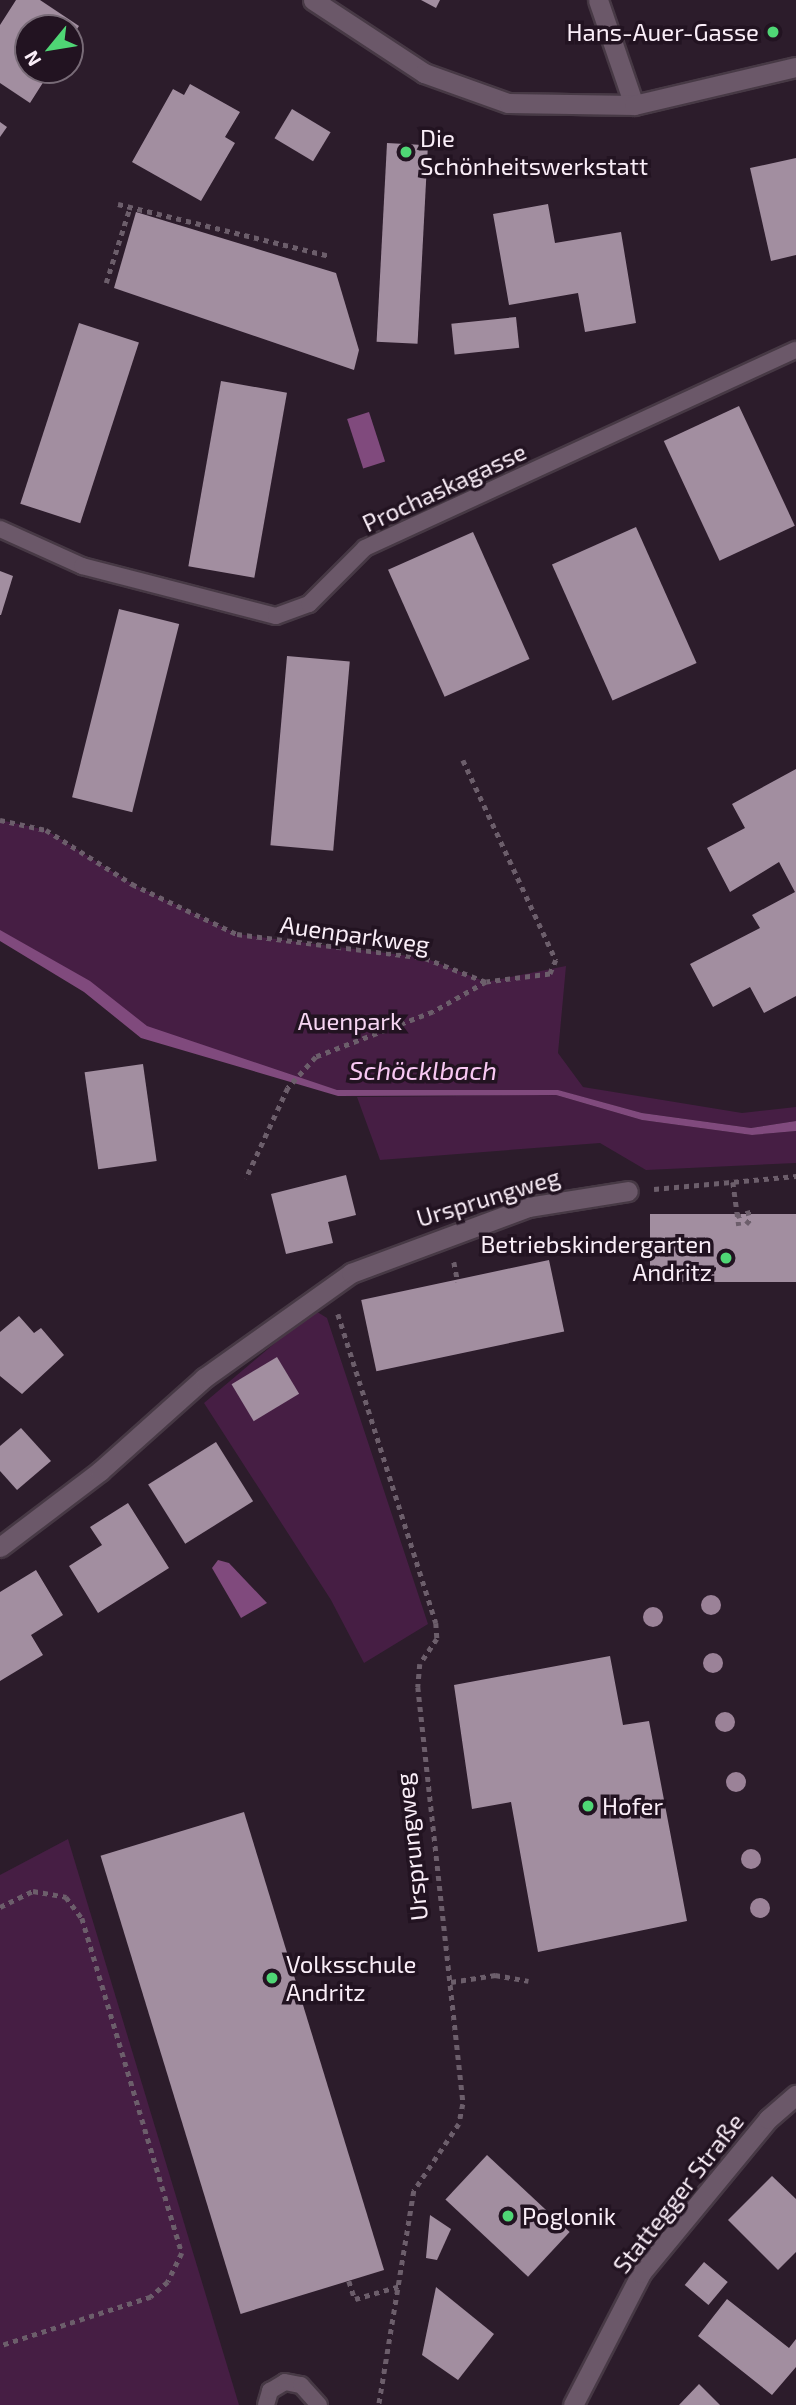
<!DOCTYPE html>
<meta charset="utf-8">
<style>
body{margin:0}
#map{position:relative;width:796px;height:2405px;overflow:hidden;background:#2c1c2b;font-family:"Exo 2",sans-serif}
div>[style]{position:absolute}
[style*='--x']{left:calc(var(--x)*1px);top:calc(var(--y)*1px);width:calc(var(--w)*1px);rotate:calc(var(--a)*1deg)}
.green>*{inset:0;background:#461e44}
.water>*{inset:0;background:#804a7d;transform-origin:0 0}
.building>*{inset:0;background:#a28ea0;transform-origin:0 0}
.path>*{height:4.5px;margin-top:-2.25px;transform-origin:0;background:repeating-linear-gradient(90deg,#6c5e6b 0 5px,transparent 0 10px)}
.roads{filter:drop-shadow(2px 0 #473945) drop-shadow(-2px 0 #473945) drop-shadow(0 2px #473945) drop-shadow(0 -2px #473945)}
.service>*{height:16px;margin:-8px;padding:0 8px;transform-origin:8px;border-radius:8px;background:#6b5869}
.minor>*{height:19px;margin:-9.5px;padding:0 9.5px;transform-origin:9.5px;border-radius:9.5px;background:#6b5869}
.tertiary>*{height:19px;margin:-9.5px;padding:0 9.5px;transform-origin:9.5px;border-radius:9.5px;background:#6b5869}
.secondary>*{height:19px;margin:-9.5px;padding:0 9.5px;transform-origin:9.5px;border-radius:9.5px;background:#6b5869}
.trees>*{width:20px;height:20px;margin:-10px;border-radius:50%;background:#9b8298}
.dots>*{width:19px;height:19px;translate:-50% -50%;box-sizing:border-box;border:4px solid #221321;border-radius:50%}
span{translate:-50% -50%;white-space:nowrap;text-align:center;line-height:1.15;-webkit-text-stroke:7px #221321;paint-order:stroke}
.poi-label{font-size:24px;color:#faeef8}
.right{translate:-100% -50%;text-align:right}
.left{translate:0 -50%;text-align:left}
.street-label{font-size:24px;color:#faeef8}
.park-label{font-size:24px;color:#f6d5f2}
.water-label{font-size:26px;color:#f8c8f3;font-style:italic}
.north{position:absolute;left:14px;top:14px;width:70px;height:70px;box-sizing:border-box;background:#221321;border:2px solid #786b77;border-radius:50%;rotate:240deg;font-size:19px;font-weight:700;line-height:28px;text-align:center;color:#faeef8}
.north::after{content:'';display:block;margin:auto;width:24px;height:32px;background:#4fd675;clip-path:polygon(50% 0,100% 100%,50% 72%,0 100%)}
</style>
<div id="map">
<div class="green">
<div style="clip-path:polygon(0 820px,46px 830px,132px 884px,237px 934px,425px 958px,486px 982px,566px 966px,558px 1053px,583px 1087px,742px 1113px,796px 1107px,796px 1121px,751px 1128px,642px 1113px,557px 1090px,537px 1096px,340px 1094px,145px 1032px,0 935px)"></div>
<div style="clip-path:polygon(556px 1095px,642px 1120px,752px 1135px,796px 1131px,796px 1163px,646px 1170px,600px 1143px,380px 1160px,357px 1097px)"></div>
<div style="clip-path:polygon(314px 1310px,327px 1318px,428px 1624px,364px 1663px,331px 1600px,204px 1403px)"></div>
<div style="clip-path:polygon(68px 1839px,201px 2279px,239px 2405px,0 2405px,0 1875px)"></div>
</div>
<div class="water">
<div style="left:369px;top:412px;width:52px;height:23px;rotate:72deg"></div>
<div style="clip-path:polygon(0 930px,90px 981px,147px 1026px,337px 1090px,558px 1090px,642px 1113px,751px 1128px,796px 1121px,796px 1131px,752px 1135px,642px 1120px,556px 1095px,338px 1096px,141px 1038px,84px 992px,0 941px)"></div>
<div style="clip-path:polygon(218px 1560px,229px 1563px,267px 1603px,241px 1618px,212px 1568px)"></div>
</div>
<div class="building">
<div style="clip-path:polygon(16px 0,40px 0,79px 26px,70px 40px,70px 28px,28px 28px,28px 70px,51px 70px,30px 103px,0 83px,0 25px)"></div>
<div style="clip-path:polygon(421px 0,440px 0,436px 8px)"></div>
<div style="clip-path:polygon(190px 84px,240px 112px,225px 137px,235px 143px,201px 201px,132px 162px,173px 89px,184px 95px)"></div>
<div style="left:292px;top:109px;width:45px;height:34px;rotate:31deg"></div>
<div style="clip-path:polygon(0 122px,7px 127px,0 137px)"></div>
<div style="left:387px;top:143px;width:41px;height:199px;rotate:3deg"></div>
<div style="clip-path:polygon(796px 158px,796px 255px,771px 261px,750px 168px)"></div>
<div style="clip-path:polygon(548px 204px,555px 243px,621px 232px,636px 323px,585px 332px,578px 293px,509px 305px,493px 214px)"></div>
<div style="clip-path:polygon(136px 212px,336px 273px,359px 350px,354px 370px,114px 288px)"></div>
<div style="left:516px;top:317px;width:31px;height:65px;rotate:84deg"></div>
<div style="left:79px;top:323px;width:63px;height:190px;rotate:18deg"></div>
<div style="left:221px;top:381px;width:67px;height:188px;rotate:10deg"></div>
<div style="left:739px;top:406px;width:132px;height:83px;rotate:65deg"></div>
<div style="left:636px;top:527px;width:149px;height:92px;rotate:66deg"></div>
<div style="left:473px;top:532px;width:139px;height:93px;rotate:66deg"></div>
<div style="clip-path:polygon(0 571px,13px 576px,1px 615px,0 615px)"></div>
<div style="left:119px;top:609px;width:62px;height:194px;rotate:14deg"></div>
<div style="left:287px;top:656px;width:63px;height:190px;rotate:5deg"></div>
<div style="clip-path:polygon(796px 769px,796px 996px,764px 1013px,750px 987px,713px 1007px,690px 964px,760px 928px,752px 915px,795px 892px,779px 862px,730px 892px,707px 848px,745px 828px,732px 804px)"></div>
<div style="left:143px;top:1064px;width:98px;height:59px;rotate:82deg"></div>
<div style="clip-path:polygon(346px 1175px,356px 1215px,328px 1222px,333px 1243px,286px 1254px,271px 1194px)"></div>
<div style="left:796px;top:1214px;width:68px;height:146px;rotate:90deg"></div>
<div style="left:549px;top:1260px;width:73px;height:192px;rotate:78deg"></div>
<div style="clip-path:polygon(19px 1316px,34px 1333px,41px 1328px,64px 1355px,22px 1394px,0 1376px,0 1332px)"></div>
<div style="left:277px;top:1357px;width:43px;height:53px;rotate:59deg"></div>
<div style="clip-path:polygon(21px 1428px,51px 1461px,17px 1490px,0 1471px,0 1446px)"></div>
<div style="left:216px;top:1442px;width:70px;height:80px;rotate:58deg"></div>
<div style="clip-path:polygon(128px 1503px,169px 1568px,98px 1613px,69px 1566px,102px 1545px,90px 1527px)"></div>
<div style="clip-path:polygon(36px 1570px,63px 1615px,31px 1635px,43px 1655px,0 1681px,0 1592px)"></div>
<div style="clip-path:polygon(610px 1656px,623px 1725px,649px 1721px,687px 1921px,538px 1952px,511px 1802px,472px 1809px,454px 1685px)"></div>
<div style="left:244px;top:1812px;width:479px;height:150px;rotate:73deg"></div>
<div style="left:487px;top:2155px;width:113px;height:61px;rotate:43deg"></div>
<div style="clip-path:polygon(772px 2176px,796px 2199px,796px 2252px,778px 2270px,728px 2220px)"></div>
<div style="clip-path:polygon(430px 2215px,451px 2229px,437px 2260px,426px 2258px)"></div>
<div style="left:704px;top:2262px;width:31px;height:30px;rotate:40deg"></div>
<div style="clip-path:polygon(436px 2287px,494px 2334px,458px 2380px,422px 2355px)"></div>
<div style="clip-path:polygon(727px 2299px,789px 2348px,796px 2339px,796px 2367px,772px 2395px,698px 2336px)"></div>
<div style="clip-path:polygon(699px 2384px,720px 2405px,679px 2405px)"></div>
</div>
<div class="path">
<div style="--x:118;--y:204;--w:218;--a:13.8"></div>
<div style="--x:106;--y:283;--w:80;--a:-72.5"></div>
<div style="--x:463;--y:760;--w:221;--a:65.1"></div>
<div style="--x:556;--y:960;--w:15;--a:113"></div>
<div style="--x:550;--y:974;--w:64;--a:172.9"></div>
<div style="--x:0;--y:820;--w:47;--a:12.3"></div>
<div style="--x:46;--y:830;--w:102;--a:32.1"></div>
<div style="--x:132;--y:884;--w:116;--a:25.5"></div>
<div style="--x:237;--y:934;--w:190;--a:7.3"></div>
<div style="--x:425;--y:958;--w:66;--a:21.5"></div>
<div style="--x:486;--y:982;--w:61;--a:150.5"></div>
<div style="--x:433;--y:1012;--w:125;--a:159"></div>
<div style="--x:316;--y:1057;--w:42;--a:132.1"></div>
<div style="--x:288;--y:1088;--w:100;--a:114.8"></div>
<div style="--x:733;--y:1182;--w:44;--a:82.2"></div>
<div style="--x:654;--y:1189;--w:143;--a:-5.2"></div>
<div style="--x:736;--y:1216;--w:18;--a:-16"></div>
<div style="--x:746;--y:1224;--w:8;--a:-50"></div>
<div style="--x:454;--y:1262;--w:20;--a:79"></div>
<div style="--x:338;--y:1314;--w:324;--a:72.4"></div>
<div style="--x:436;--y:1623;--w:16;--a:86"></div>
<div style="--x:437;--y:1639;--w:30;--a:124"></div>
<div style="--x:420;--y:1664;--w:23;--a:95"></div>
<div style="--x:418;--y:1687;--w:419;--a:83.8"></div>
<div style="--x:463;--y:2104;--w:20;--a:101"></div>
<div style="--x:459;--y:2124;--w:81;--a:123.9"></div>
<div style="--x:414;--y:2191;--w:217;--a:99.3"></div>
<div style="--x:0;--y:1907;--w:37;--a:-26"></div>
<div style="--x:33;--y:1891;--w:34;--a:10"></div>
<div style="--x:66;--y:1897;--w:26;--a:53"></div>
<div style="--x:82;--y:1918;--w:350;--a:73.4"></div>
<div style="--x:182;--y:2253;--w:32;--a:116"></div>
<div style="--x:168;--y:2282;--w:23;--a:139"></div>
<div style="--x:151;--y:2297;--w:159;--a:162"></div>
<div style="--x:451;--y:1982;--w:45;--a:-9"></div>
<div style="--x:495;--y:1975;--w:34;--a:10"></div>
<div style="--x:349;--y:2281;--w:19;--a:72"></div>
<div style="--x:355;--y:2299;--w:47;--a:-16.1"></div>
</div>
<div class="roads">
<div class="service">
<div style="--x:0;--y:529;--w:90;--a:24.3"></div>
<div style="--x:82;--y:566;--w:200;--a:14.5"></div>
<div style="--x:276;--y:616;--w:35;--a:-20"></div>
<div style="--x:309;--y:604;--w:79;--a:-45"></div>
<div style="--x:365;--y:548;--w:474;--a:-24.7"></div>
<div style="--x:266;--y:2405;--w:15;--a:-74"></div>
<div style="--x:270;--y:2391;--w:17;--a:-31"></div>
<div style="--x:285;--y:2382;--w:16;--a:11"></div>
<div style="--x:301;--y:2385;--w:27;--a:48"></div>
</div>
<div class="minor">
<div style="--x:598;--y:0;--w:111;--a:71.1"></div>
<div style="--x:0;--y:1547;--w:126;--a:-37.2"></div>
<div style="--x:100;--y:1471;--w:140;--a:-41.8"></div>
<div style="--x:204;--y:1378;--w:181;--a:-35.5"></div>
<div style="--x:351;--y:1273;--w:189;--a:-20.4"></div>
<div style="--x:528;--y:1207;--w:101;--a:-9.1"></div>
</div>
<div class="tertiary">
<div style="--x:573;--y:2405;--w:148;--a:-62.7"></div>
<div style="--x:641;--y:2273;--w:200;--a:-50.5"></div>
<div style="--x:768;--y:2119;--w:37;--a:-41"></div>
</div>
<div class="secondary">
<div style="--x:313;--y:0;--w:133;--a:33.3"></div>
<div style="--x:424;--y:73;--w:89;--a:19.7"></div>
<div style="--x:508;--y:103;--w:126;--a:0.9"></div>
<div style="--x:634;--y:105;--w:166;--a:-13.2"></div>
</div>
</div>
<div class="trees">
<div style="left:711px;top:1605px"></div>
<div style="left:653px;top:1617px"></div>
<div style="left:713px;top:1663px"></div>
<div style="left:725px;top:1722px"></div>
<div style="left:736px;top:1782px"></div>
<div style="left:751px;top:1859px"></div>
<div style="left:760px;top:1908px"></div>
</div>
<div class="dots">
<div style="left:773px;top:32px;background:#4fd675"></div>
<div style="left:406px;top:152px;background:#4fd675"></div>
<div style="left:726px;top:1258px;background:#4fd675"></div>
<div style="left:588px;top:1806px;background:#4fd675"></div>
<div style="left:272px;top:1978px;background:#4fd675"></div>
<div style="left:508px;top:2216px;background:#4fd675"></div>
</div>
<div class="poi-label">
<span class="right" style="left:759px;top:32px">Hans-Auer-Gasse</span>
<span class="left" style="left:420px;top:152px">Die<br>Schönheitswerkstatt</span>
<span class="right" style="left:712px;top:1258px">Betriebskindergarten<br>Andritz</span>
<span class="left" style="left:602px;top:1806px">Hofer</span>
<span class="left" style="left:286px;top:1978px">Volksschule<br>Andritz</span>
<span class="left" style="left:522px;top:2216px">Poglonik</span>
</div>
<div class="street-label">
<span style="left:444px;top:487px;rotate:-25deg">Prochaskagasse</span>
<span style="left:355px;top:934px;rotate:8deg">Auenparkweg</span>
<span style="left:488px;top:1197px;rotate:-17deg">Ursprungweg</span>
<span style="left:411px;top:1847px;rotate:-96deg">Ursprungweg</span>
<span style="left:678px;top:2193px;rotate:-52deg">Stattegger Straße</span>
</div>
<div class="park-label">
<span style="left:350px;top:1021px">Auenpark</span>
</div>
<div class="water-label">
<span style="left:423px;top:1070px">Schöcklbach</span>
</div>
<div class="north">N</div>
</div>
